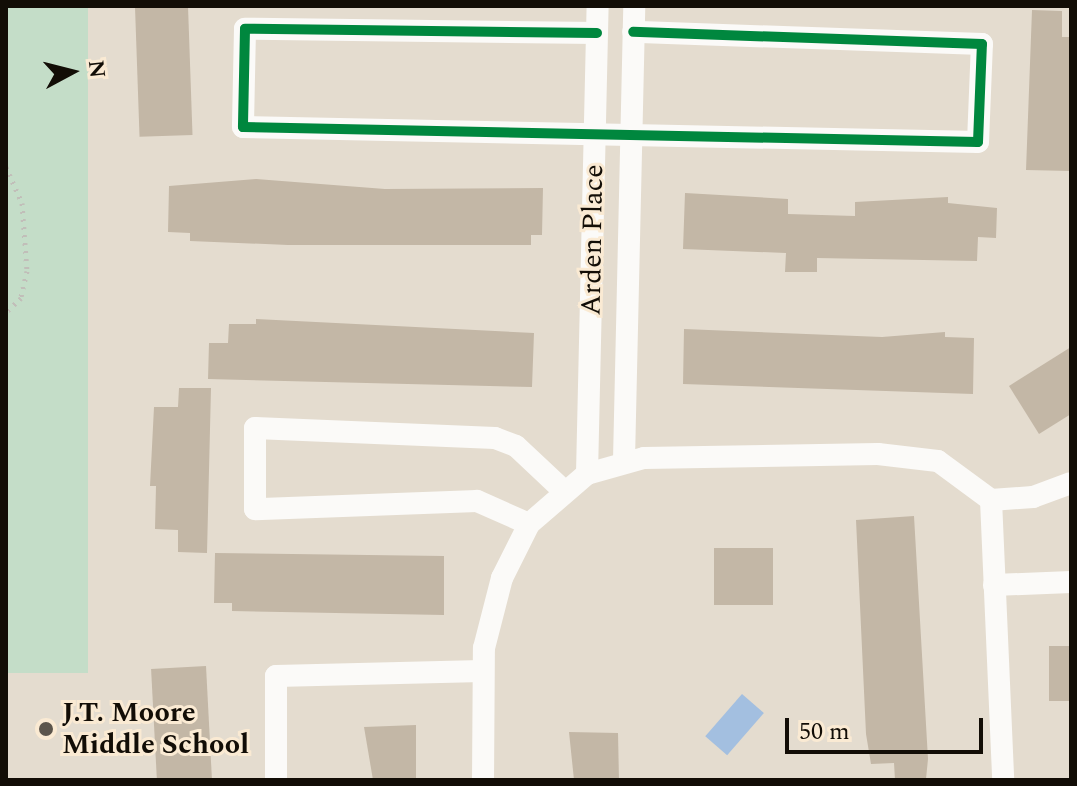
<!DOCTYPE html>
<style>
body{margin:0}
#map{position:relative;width:1077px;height:786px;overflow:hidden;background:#e4dccf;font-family:Spectral,serif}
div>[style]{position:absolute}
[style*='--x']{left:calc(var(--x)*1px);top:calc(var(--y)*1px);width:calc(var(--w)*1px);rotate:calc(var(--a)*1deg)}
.green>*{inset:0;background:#c4ddc8;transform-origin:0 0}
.water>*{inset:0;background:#a3bfe0;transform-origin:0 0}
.building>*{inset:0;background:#c3b7a6;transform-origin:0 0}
.path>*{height:5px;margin-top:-2.5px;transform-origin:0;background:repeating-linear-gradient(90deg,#c1beb9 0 2px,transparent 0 8px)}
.street>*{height:22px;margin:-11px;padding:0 11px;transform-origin:11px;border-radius:11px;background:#fbfaf8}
.cycleway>*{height:10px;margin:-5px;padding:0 5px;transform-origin:5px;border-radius:5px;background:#00873e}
.dots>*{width:22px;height:22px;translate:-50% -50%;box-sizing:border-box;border:4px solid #faead3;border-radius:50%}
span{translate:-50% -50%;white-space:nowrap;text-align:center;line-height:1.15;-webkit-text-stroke:6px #faead3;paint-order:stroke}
.street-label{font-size:28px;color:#120d06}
.poi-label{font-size:28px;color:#120d06;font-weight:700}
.left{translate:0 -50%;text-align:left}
.frame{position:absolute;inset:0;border:8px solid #120d06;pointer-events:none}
.north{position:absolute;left:32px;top:32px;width:80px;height:80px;-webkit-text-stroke:6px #faead3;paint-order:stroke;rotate:83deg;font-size:22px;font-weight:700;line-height:32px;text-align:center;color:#120d06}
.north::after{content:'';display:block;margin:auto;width:28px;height:36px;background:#120d06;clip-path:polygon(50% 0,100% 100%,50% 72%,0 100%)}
.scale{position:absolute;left:785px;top:718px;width:198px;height:36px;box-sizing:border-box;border:4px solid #120d06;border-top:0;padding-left:10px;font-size:24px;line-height:28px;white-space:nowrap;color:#120d06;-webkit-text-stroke:6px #faead3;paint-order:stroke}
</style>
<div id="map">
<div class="green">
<div style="left:6px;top:6px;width:82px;height:667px"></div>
</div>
<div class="water">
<div style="left:742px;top:694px;width:29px;height:56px;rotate:41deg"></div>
</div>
<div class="building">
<div style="left:188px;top:6px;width:129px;height:53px;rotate:88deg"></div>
<div style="clip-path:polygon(1032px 10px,1062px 11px,1062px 37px,1071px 37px,1071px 171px,1026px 170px)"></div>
<div style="clip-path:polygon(256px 179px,385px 189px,543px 188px,542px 235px,531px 235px,531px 245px,288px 245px,190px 241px,190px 233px,168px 232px,169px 186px)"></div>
<div style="clip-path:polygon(685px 193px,788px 199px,788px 214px,855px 216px,855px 202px,948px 197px,948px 203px,997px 208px,996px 238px,978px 237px,977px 261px,817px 258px,817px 272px,785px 272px,786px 253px,683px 249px)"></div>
<div style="clip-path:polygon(256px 319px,534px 333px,532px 387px,208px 379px,209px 343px,228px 343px,229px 324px,256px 324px)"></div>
<div style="clip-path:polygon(684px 329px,882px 337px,945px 332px,945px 337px,974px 338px,973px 394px,683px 384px)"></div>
<div style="clip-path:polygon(1071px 347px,1071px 414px,1039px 434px,1009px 386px)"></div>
<div style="clip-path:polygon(179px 388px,211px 388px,207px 553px,178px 552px,178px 530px,155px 529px,156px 486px,150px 486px,154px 407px,178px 407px)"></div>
<div style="clip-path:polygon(914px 516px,928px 759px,926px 779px,895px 780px,894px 763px,871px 764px,866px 734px,856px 520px)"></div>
<div style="left:714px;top:548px;width:59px;height:57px"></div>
<div style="clip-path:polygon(215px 553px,444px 556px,444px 615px,232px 611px,232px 603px,214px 603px)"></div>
<div style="left:1071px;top:646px;width:55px;height:22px;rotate:90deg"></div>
<div style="left:206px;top:666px;width:114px;height:55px;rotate:87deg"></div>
<div style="clip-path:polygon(416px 725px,416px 780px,373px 780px,364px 727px)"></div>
<div style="clip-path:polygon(569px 732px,618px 733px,619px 780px,574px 780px)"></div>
</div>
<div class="path">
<div style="--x:6;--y:167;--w:39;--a:66"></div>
<div style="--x:22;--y:203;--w:68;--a:85.8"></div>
<div style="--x:27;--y:271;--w:28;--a:103"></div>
<div style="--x:21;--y:298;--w:21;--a:137"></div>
</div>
<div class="street">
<div style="--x:597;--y:33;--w:352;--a:-179.3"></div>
<div style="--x:245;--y:29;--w:98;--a:91.2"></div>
<div style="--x:243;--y:127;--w:735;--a:1.17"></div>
<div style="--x:978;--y:142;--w:98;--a:-87.7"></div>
<div style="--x:982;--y:44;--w:349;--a:-178"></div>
<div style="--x:624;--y:460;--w:454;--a:-88.7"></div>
<div style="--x:587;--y:474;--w:468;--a:-88.7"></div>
<div style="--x:991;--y:500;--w:280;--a:87.5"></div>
<div style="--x:529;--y:524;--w:57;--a:-156.1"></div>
<div style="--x:477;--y:501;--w:222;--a:177.9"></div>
<div style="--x:255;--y:509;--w:81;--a:-90"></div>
<div style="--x:255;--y:428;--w:240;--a:2.4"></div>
<div style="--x:495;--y:438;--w:22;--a:21"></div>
<div style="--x:516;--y:446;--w:67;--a:43.2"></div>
<div style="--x:994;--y:585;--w:77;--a:-2.2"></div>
<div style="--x:276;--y:780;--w:104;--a:-90"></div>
<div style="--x:276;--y:676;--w:206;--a:-1.4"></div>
<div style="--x:483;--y:780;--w:132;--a:-89.6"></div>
<div style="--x:484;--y:648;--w:72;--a:-75.6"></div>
<div style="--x:502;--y:578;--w:60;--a:-63.4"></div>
<div style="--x:529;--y:524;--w:77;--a:-40.8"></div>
<div style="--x:587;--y:474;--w:59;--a:-15.7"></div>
<div style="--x:644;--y:458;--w:234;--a:-1"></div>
<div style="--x:878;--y:454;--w:60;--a:6.7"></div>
<div style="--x:938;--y:461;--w:66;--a:36.3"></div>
<div style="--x:991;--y:500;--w:42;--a:-4.1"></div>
<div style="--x:1033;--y:497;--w:40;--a:-20.2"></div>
</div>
<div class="cycleway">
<div style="--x:597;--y:33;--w:352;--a:-179.3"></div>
<div style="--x:245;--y:29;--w:98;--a:91.2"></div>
<div style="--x:243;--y:127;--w:735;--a:1.17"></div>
<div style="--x:978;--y:142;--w:98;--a:-87.7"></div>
<div style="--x:982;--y:44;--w:349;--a:-178"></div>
</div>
<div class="dots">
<div style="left:46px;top:729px;background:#5c554c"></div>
</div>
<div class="street-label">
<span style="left:593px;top:240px;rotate:-89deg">Arden Place</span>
</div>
<div class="poi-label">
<span class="left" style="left:62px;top:729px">J.T. Moore<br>Middle School</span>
</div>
<div class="frame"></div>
<div class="north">N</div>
<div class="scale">50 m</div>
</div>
